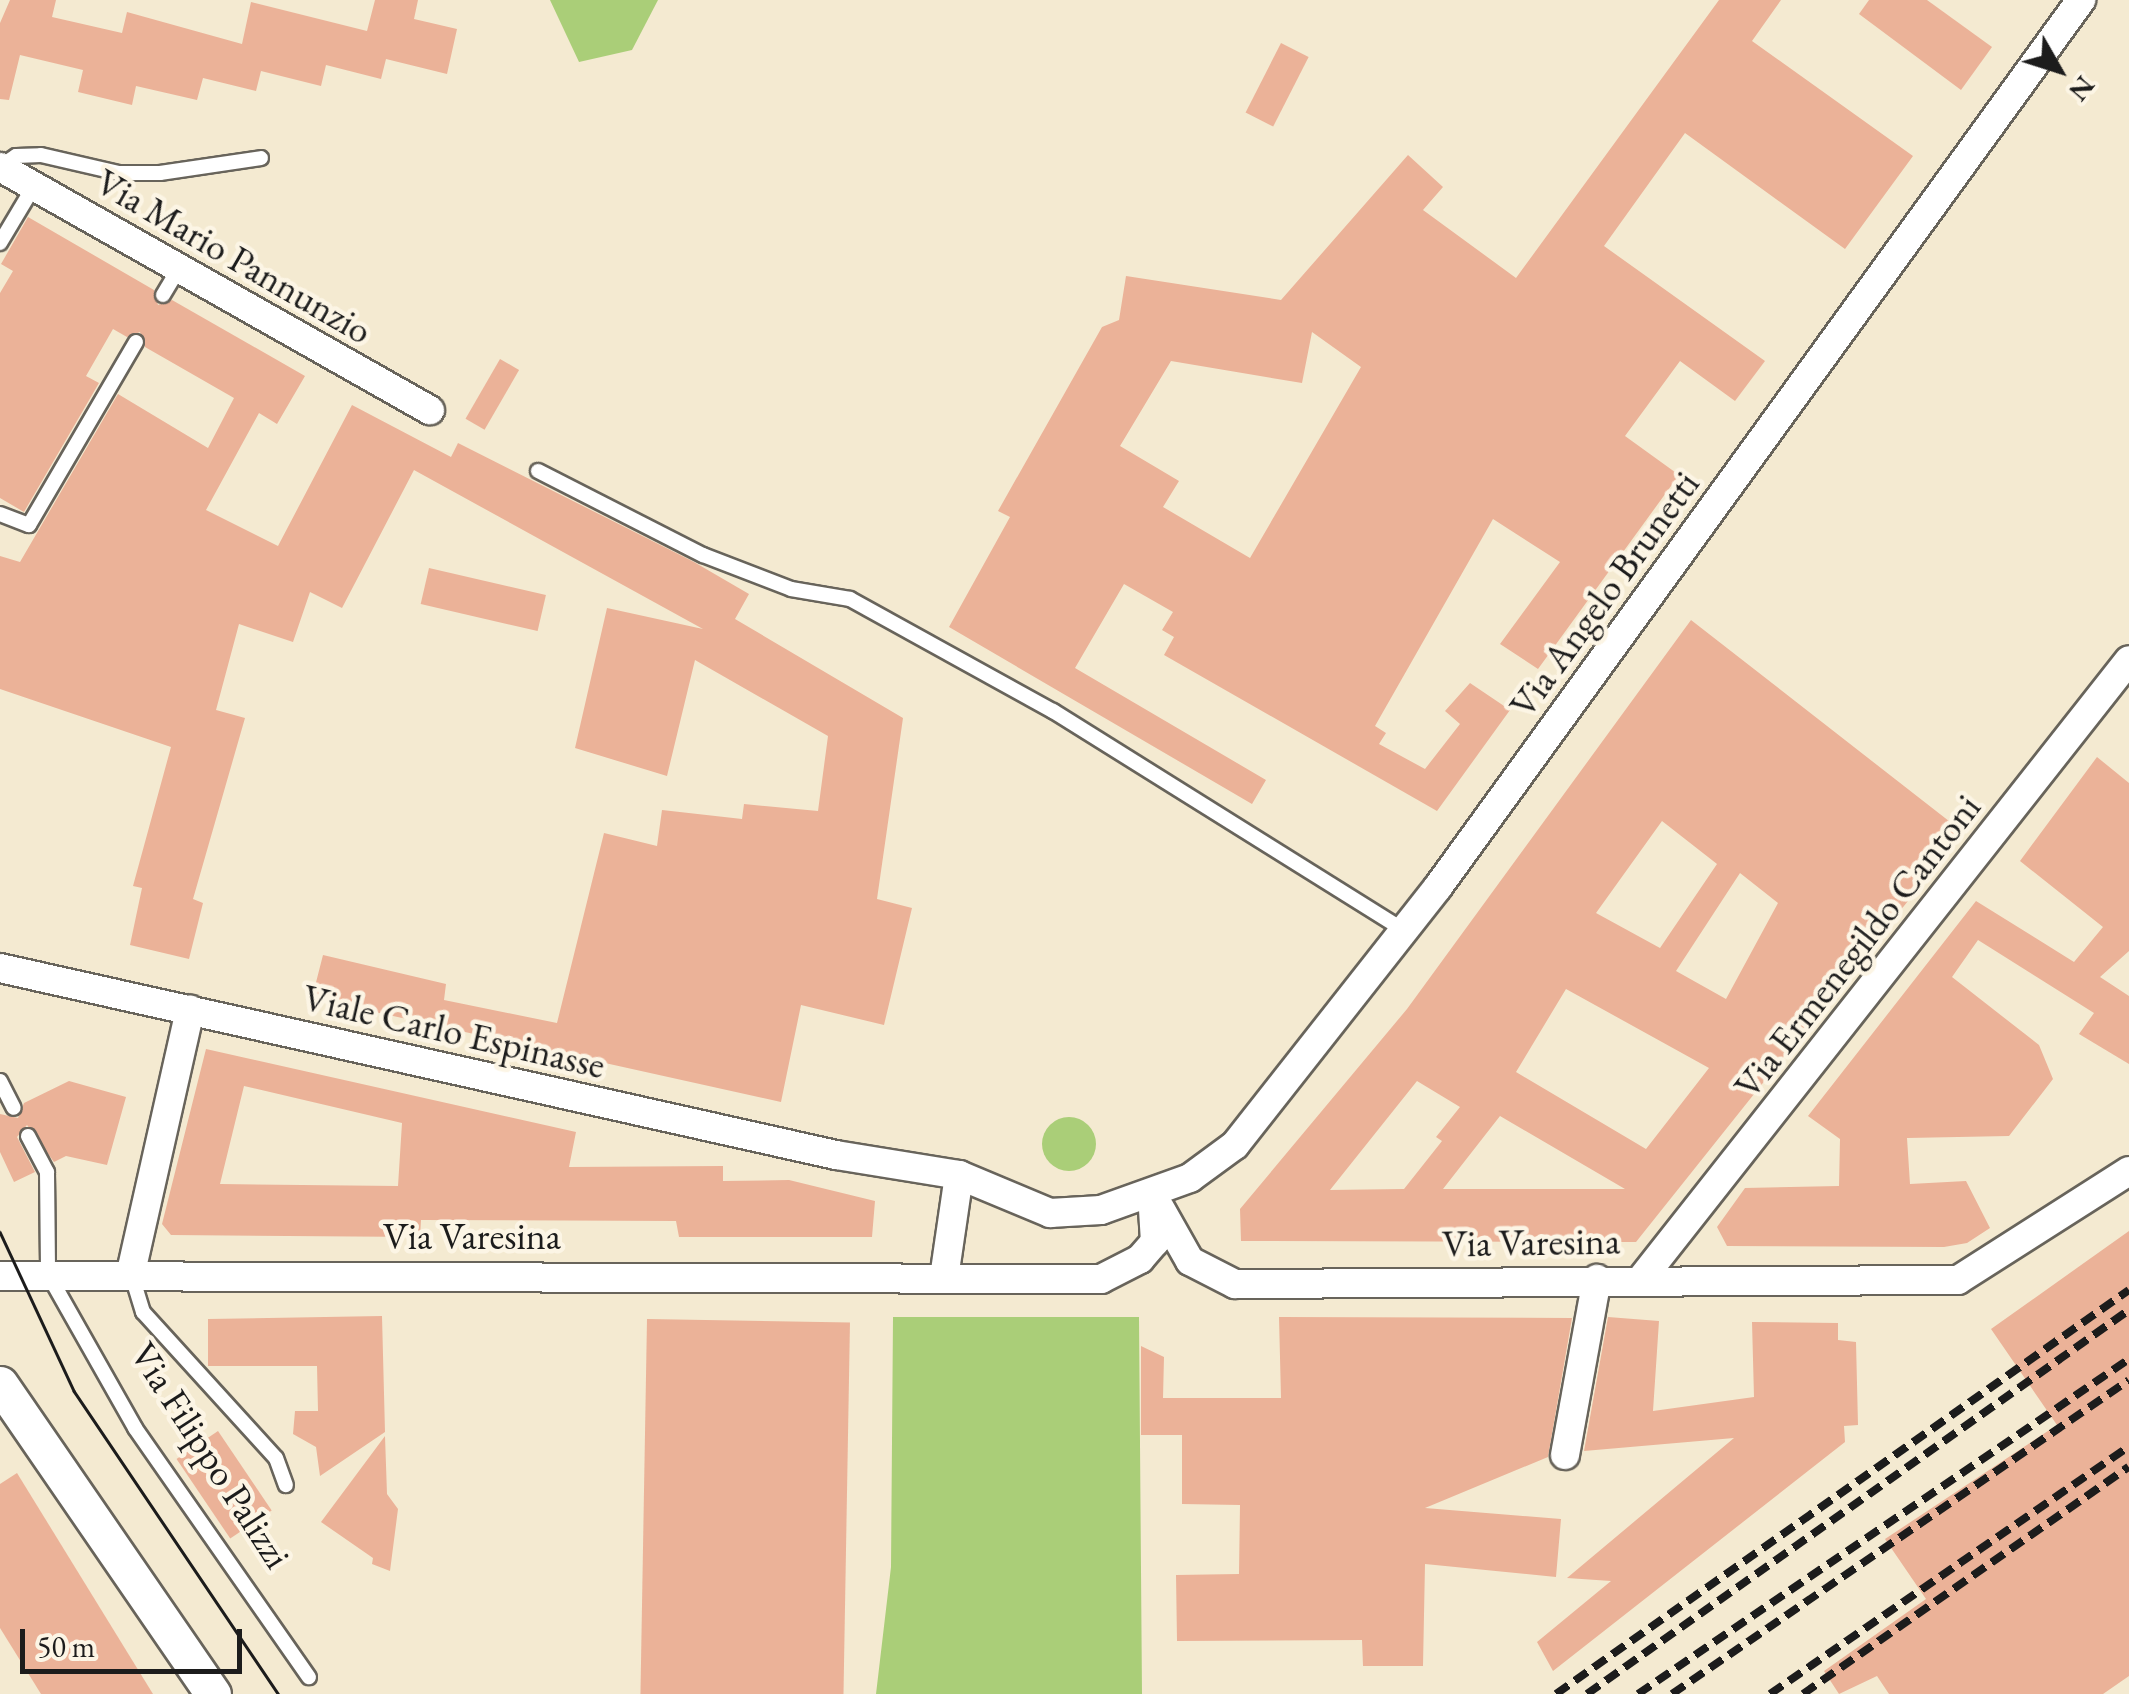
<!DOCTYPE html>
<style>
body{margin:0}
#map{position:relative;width:2129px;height:1694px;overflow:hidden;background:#f4ead1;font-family:"EB Garamond",serif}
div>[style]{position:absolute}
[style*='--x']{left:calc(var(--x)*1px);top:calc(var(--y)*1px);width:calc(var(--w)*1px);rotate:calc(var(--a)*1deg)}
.green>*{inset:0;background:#aace78}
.round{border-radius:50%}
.building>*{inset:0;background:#ebb298;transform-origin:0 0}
.roads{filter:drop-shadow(2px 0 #68645b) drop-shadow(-2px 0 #68645b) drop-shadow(0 2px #68645b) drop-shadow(0 -2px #68645b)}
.service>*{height:14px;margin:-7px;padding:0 7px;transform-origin:7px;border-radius:7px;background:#fff}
.minor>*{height:28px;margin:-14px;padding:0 14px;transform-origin:14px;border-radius:14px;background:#fff}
.tertiary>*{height:35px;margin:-17.5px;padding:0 17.5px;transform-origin:17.5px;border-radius:17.5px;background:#fff}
.tram>*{height:2.5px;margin:-1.25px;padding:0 1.25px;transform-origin:1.25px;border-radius:1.25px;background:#1c1c1c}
.rail>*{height:8px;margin-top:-4px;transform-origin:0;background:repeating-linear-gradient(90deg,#1c1c1c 0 15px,transparent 0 23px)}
span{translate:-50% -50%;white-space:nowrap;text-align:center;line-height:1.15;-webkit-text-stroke:9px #fcf5e5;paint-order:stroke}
.street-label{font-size:38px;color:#1c1c1c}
.north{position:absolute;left:2009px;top:20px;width:100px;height:100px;-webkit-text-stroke:8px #fcf5e5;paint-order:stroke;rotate:129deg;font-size:28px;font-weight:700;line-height:40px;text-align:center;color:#1c1c1c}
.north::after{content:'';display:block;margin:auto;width:35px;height:45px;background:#1c1c1c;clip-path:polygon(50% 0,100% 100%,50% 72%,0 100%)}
.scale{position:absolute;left:20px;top:1629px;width:222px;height:45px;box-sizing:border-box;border:5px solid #1c1c1c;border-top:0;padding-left:12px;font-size:30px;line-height:35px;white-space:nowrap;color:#1c1c1c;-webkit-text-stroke:8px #fcf5e5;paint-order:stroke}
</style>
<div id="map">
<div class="green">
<div style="clip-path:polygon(550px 0,658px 0,632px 50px,579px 62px)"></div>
<div class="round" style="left:1042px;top:1117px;width:54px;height:54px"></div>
<div style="clip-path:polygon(893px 1317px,1139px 1317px,1142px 1694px,876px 1694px,891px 1567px)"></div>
</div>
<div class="building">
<div style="clip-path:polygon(10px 0,56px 0,52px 17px,122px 33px,127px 12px,242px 44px,251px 2px,367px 31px,375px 0,418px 0,414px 19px,457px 29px,447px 74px,386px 59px,381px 79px,326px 65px,321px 86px,261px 71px,256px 91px,203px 78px,197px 100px,136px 86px,132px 105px,78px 92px,83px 70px,20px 55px,9px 100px,0 99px,0 23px)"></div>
<div style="clip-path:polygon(evenodd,1719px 0,1781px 0,1752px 41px,1913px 156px,1845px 249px,1685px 133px,1604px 246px,1765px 361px,1735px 401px,1680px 361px,1625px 436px,1679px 475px,1538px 669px,1500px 644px,1560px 562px,1493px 519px,1375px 726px,1386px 733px,1379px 744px,1425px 769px,1460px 724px,1445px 711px,1470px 683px,1510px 710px,1437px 811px,1164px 655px,1174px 637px,1162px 630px,1173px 612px,1124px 584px,1075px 668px,1266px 780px,1252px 804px,949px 627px,1010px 517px,998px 511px,1102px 327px,1119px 320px,1126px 276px,1281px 300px,1408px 155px,1443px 187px,1423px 210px,1516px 278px,1719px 0,1312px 332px,1361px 367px,1250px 558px,1163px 507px,1179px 481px,1120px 446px,1171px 361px,1302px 383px,1312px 332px)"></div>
<div style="clip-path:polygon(1869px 0,1927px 0,1992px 47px,1961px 90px,1859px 14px)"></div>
<div style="left:1281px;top:43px;width:31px;height:78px;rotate:27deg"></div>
<div style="clip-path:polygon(28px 217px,154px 290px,158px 305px,172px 300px,305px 376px,277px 424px,259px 413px,206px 510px,278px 546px,352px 405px,451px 457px,458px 443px,694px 562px,749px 594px,735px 619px,903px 718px,877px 899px,912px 908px,884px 1025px,801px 1005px,781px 1102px,312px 998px,323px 955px,446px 984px,444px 1000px,557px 1023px,604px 833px,657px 846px,662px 810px,742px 819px,744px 804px,818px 811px,828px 736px,695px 660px,667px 776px,575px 748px,607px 608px,703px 629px,414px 470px,342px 608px,310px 592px,293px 642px,239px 624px,216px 710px,245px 718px,193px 899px,203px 903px,189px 959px,130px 945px,142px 888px,133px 886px,171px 747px,0 689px,0 556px,20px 562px,118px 394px,208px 448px,234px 398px,145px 347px,140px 332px,127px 337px,113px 329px,86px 376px,99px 383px,24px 512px,0 498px,0 293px,13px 271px,1px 264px)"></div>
<div style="left:500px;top:359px;width:22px;height:69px;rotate:30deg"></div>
<div style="left:429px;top:568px;width:120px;height:37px;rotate:13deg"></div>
<div style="clip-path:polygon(evenodd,1691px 620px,1963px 832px,1636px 1242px,1241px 1241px,1240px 1209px,1407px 1009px,1691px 620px,1662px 821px,1717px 864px,1660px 948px,1596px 913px,1662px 821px,1691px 620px,1740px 873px,1778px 903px,1726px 999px,1676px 971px,1740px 873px,1691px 620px,1566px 989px,1709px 1068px,1646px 1149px,1516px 1072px,1566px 989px,1691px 620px,1417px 1081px,1460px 1107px,1436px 1137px,1442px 1141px,1404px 1189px,1330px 1190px,1417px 1081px,1691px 620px,1500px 1116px,1625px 1189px,1443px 1189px,1500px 1116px)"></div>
<div style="clip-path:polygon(2097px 757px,2129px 783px,2129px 951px,2100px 977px,2129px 996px,2129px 1064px,2079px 1034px,2094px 1013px,1978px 940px,1952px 977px,2039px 1045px,2053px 1079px,2009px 1136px,1907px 1138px,1910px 1184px,1966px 1181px,1990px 1228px,1967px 1243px,1944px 1247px,1727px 1246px,1717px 1227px,1745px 1188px,1839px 1186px,1840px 1139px,1808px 1116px,1976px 901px,2074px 962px,2103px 927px,2020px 861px)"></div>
<div style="clip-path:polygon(evenodd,206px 1049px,576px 1132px,569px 1167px,723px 1166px,723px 1181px,789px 1180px,875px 1201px,872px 1237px,679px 1237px,676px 1221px,421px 1220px,420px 1237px,171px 1235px,162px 1224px,206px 1049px,244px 1086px,402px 1123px,398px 1186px,220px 1184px,244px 1086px)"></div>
<div style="clip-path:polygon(69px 1081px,126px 1097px,107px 1165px,66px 1156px,54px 1162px,27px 1125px,17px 1137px,35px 1172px,14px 1182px,0 1152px,0 1114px,18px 1118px,24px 1103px)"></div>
<div style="clip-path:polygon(2129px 1231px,2129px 1676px,2103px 1694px,1889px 1694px,1877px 1676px,1839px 1694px,1824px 1671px,1926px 1599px,1885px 1539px,2057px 1425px,1991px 1329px)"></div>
<div style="clip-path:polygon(382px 1316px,385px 1432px,320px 1476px,316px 1447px,293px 1434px,295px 1411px,318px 1411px,317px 1366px,208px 1366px,208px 1319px)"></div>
<div style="clip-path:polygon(1279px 1317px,1572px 1318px,1548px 1457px,1425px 1508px,1561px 1519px,1556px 1577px,1425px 1564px,1423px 1666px,1363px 1666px,1362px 1640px,1177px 1641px,1176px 1575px,1239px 1574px,1240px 1505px,1182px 1504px,1182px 1435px,1141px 1435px,1141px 1346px,1164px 1357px,1163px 1398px,1281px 1398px)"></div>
<div style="clip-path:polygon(1608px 1317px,1659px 1321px,1653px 1411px,1754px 1397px,1752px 1322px,1838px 1323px,1838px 1340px,1856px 1342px,1858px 1425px,1844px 1426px,1845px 1442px,1553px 1671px,1537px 1642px,1611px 1581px,1567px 1578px,1734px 1438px,1584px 1451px)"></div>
<div style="left:647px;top:1319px;width:203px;height:375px;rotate:1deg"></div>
<div style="left:218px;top:1431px;width:96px;height:50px;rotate:56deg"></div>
<div style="clip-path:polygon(385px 1436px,387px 1494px,398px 1509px,390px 1571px,372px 1564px,373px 1558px,321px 1522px)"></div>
<div style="clip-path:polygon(17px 1473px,153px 1694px,41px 1694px,0 1628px,0 1484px)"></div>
</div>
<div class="roads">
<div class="service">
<div style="--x:1;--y:166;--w:18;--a:-34"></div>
<div style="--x:16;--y:156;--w:25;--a:-2"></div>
<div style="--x:41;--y:155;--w:80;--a:13"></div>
<div style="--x:119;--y:173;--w:41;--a:0"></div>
<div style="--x:160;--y:173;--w:102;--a:-8.4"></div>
<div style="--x:0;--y:243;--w:66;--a:-59.2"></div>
<div style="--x:163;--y:295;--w:31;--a:-59"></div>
<div style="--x:538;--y:471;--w:185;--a:27"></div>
<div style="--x:703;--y:555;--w:94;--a:21.1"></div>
<div style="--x:791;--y:589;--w:60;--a:9.6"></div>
<div style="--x:850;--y:599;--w:232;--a:28.9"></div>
<div style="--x:1053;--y:711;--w:414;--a:32"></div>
<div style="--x:0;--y:514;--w:31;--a:21"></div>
<div style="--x:29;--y:525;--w:212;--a:-59.7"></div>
<div style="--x:0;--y:1081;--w:30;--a:63"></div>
<div style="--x:28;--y:1136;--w:41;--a:62.2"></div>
<div style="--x:47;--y:1172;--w:102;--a:89.4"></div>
<div style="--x:48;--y:1274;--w:177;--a:60.5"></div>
<div style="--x:135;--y:1428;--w:304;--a:55.1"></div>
<div style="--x:131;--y:1273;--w:41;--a:72.9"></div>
<div style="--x:143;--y:1312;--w:197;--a:47.7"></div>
<div style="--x:276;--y:1458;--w:29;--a:70"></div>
</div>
<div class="minor">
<div style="--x:0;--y:167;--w:494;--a:29.5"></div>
<div style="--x:0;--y:968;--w:857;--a:12.61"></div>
<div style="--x:836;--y:1155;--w:125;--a:9.2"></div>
<div style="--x:959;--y:1175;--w:99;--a:22.7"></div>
<div style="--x:1050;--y:1213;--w:51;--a:-3.4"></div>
<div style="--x:1101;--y:1210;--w:95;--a:-19.8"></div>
<div style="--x:1190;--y:1178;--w:56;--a:-36.3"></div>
<div style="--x:1235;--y:1145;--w:328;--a:-51.8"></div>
<div style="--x:1438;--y:887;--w:1096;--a:-54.06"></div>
<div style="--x:1160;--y:1208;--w:61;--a:60.5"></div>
<div style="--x:1190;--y:1261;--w:51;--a:27.1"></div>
<div style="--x:1235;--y:1284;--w:723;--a:-0.32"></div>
<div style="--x:1958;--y:1280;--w:203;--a:-32.5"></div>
<div style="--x:131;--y:1272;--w:269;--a:-77.3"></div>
<div style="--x:0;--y:1276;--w:1101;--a:0.16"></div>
<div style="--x:1101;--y:1279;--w:44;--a:-27.1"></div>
<div style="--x:1140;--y:1259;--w:23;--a:-49"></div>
<div style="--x:1155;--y:1242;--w:49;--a:-93.5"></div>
<div style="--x:1643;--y:1277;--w:785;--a:-51.77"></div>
<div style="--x:944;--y:1278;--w:104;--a:-81.7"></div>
<div style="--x:1565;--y:1455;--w:179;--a:-79.7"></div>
</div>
<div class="tertiary">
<div style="--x:0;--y:1384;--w:376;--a:55.5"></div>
</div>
</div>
<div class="tram">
<div style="--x:0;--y:1232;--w:175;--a:65"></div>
<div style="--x:74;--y:1391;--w:365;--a:56"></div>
</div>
<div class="rail">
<div style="--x:1556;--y:1694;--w:701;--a:-35.19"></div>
<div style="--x:1587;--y:1694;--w:664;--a:-35.32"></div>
<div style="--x:1638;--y:1694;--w:594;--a:-34.3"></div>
<div style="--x:1672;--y:1694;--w:554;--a:-34.49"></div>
<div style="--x:1770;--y:1694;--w:436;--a:-34.6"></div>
<div style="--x:1803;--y:1694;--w:397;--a:-34.9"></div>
</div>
<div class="street-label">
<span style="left:234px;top:256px;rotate:30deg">Via Mario Pannunzio</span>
<span style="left:1604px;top:594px;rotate:-54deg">Via Angelo Brunetti</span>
<span style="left:1857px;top:946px;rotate:-52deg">Via Ermenegildo Cantoni</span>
<span style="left:454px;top:1031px;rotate:13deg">Viale Carlo Espinasse</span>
<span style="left:472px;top:1236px">Via Varesina</span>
<span style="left:1531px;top:1242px;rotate:-1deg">Via Varesina</span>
<span style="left:211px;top:1455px;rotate:57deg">Via Filippo Palizzi</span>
</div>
<div class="north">N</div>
<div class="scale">50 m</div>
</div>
